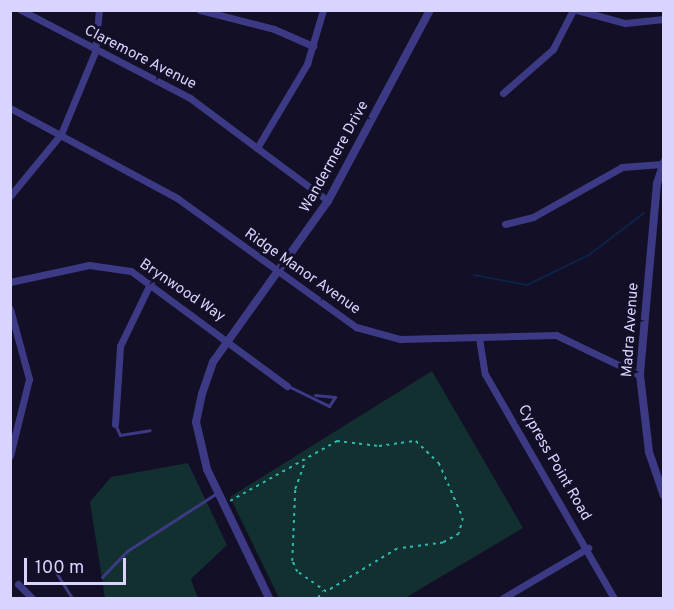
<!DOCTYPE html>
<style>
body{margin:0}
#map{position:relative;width:674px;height:609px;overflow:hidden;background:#130f26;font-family:Overpass,sans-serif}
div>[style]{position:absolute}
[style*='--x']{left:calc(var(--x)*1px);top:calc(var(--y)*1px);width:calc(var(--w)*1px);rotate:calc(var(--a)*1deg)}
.green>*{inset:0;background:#12302f}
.stream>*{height:2px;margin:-1px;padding:0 1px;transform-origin:1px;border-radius:1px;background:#0c2248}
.path>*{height:1.5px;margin-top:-0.75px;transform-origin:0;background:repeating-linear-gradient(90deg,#2fb8b0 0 3px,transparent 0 7.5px)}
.service>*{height:3px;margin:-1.5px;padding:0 1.5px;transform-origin:1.5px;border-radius:1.5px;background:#3d3a85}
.minor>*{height:7px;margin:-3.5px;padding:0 3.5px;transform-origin:3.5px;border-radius:3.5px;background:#3d3a85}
.tertiary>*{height:8px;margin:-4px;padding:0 4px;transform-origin:4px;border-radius:4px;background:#3d3a85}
span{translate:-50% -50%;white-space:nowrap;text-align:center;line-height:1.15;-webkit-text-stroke:6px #130f26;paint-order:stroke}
.street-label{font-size:15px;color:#d9d4ff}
.frame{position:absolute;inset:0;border:12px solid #d9d4ff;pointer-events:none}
.scale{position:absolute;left:24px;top:558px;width:102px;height:27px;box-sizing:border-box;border:3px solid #d9d4ff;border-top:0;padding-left:8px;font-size:18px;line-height:21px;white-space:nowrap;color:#d9d4ff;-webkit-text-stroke:4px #130f26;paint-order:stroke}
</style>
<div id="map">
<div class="green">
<div style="clip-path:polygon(432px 371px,523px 528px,405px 598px,279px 598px,230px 497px)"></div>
<div style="clip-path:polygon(188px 463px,227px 545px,191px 579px,198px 598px,105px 598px,90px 502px,111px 477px)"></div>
</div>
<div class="stream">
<div style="--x:474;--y:275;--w:54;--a:10.7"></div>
<div style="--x:527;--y:285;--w:69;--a:-25.8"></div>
<div style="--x:589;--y:255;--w:69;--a:-37.4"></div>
</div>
<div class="path">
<div style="--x:230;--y:501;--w:123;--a:-29.3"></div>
<div style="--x:337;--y:441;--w:42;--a:6.8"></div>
<div style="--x:379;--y:446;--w:37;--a:-8"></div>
<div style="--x:416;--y:441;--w:32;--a:44"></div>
<div style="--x:439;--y:463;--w:60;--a:66.4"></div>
<div style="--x:463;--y:518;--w:16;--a:104"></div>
<div style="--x:459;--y:534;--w:18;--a:151"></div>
<div style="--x:443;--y:543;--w:46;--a:172.6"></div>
<div style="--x:397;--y:549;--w:83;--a:148.8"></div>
<div style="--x:326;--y:592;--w:35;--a:-145"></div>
<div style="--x:297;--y:572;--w:12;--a:-114"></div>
<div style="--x:292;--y:561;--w:72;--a:-87.6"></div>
<div style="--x:295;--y:489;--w:30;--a:-70"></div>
<div style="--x:318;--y:598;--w:8;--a:-60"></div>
</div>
<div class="service">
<div style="--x:288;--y:386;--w:46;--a:26"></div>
<div style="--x:329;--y:406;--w:11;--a:-56"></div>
<div style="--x:335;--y:397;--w:20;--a:-174"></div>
<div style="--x:115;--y:424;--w:12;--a:66"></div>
<div style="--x:120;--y:435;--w:30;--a:-9"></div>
<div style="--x:50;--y:563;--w:41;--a:57.8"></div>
<div style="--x:102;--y:577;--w:36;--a:-46"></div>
<div style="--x:127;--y:551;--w:107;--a:-32.8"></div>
</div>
<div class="minor">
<div style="--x:21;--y:10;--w:191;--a:27.5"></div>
<div style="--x:190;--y:98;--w:172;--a:36.7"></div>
<div style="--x:200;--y:10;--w:76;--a:14.4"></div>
<div style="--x:274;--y:29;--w:43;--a:23.6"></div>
<div style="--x:577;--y:10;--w:50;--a:15.2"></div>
<div style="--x:625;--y:23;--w:39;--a:-6"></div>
<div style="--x:503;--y:93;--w:67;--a:-41.3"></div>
<div style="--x:553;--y:49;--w:44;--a:-62.9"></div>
<div style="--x:10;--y:108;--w:190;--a:28.3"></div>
<div style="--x:177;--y:198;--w:221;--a:35.8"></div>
<div style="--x:356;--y:327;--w:46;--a:15.3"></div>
<div style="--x:400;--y:339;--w:156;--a:-1.5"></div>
<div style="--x:556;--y:335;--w:93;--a:25.5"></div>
<div style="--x:257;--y:148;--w:98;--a:-59.2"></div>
<div style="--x:307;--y:64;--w:56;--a:-73.5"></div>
<div style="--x:10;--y:196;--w:80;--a:-50.6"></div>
<div style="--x:61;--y:134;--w:89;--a:-67.5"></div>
<div style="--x:95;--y:52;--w:42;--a:-84.6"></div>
<div style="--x:505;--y:224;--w:29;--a:-14"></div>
<div style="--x:533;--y:217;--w:102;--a:-29.3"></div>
<div style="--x:622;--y:167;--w:40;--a:-4.3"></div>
<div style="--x:10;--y:282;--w:81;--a:-12.1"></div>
<div style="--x:89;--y:265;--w:42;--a:8.1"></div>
<div style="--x:131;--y:271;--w:194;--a:36.4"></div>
<div style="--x:10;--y:309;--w:73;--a:74.8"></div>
<div style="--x:29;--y:379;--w:79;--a:103.9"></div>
<div style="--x:479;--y:338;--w:36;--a:81"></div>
<div style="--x:485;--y:374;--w:258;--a:60.1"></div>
<div style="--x:115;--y:424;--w:78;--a:-86.3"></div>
<div style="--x:120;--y:346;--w:71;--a:-64.2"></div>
<div style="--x:18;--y:584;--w:20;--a:45"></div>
<div style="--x:503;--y:598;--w:99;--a:-30.5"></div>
</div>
<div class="tertiary">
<div style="--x:664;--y:162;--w:22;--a:108"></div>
<div style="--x:657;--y:183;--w:193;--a:95.1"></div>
<div style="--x:640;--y:375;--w:78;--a:83.3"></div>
<div style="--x:649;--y:452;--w:46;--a:71.2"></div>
<div style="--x:269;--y:598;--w:143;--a:-115.7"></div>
<div style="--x:207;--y:469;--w:48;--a:-103.2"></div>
<div style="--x:196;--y:422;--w:29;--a:-78"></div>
<div style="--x:202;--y:394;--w:34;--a:-71"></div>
<div style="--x:213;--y:362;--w:198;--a:-54.5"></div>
<div style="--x:328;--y:201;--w:217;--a:-61.9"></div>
</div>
<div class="street-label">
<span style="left:140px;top:58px;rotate:27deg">Claremore Avenue</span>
<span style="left:335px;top:157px;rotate:-61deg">Wandermere Drive</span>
<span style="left:302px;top:272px;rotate:35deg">Ridge Manor Avenue</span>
<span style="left:182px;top:291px;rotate:34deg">Brynwood Way</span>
<span style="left:631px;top:330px;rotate:-86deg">Madra Avenue</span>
<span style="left:554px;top:463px;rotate:60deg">Cypress Point Road</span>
</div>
<div class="frame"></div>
<div class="scale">100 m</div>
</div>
